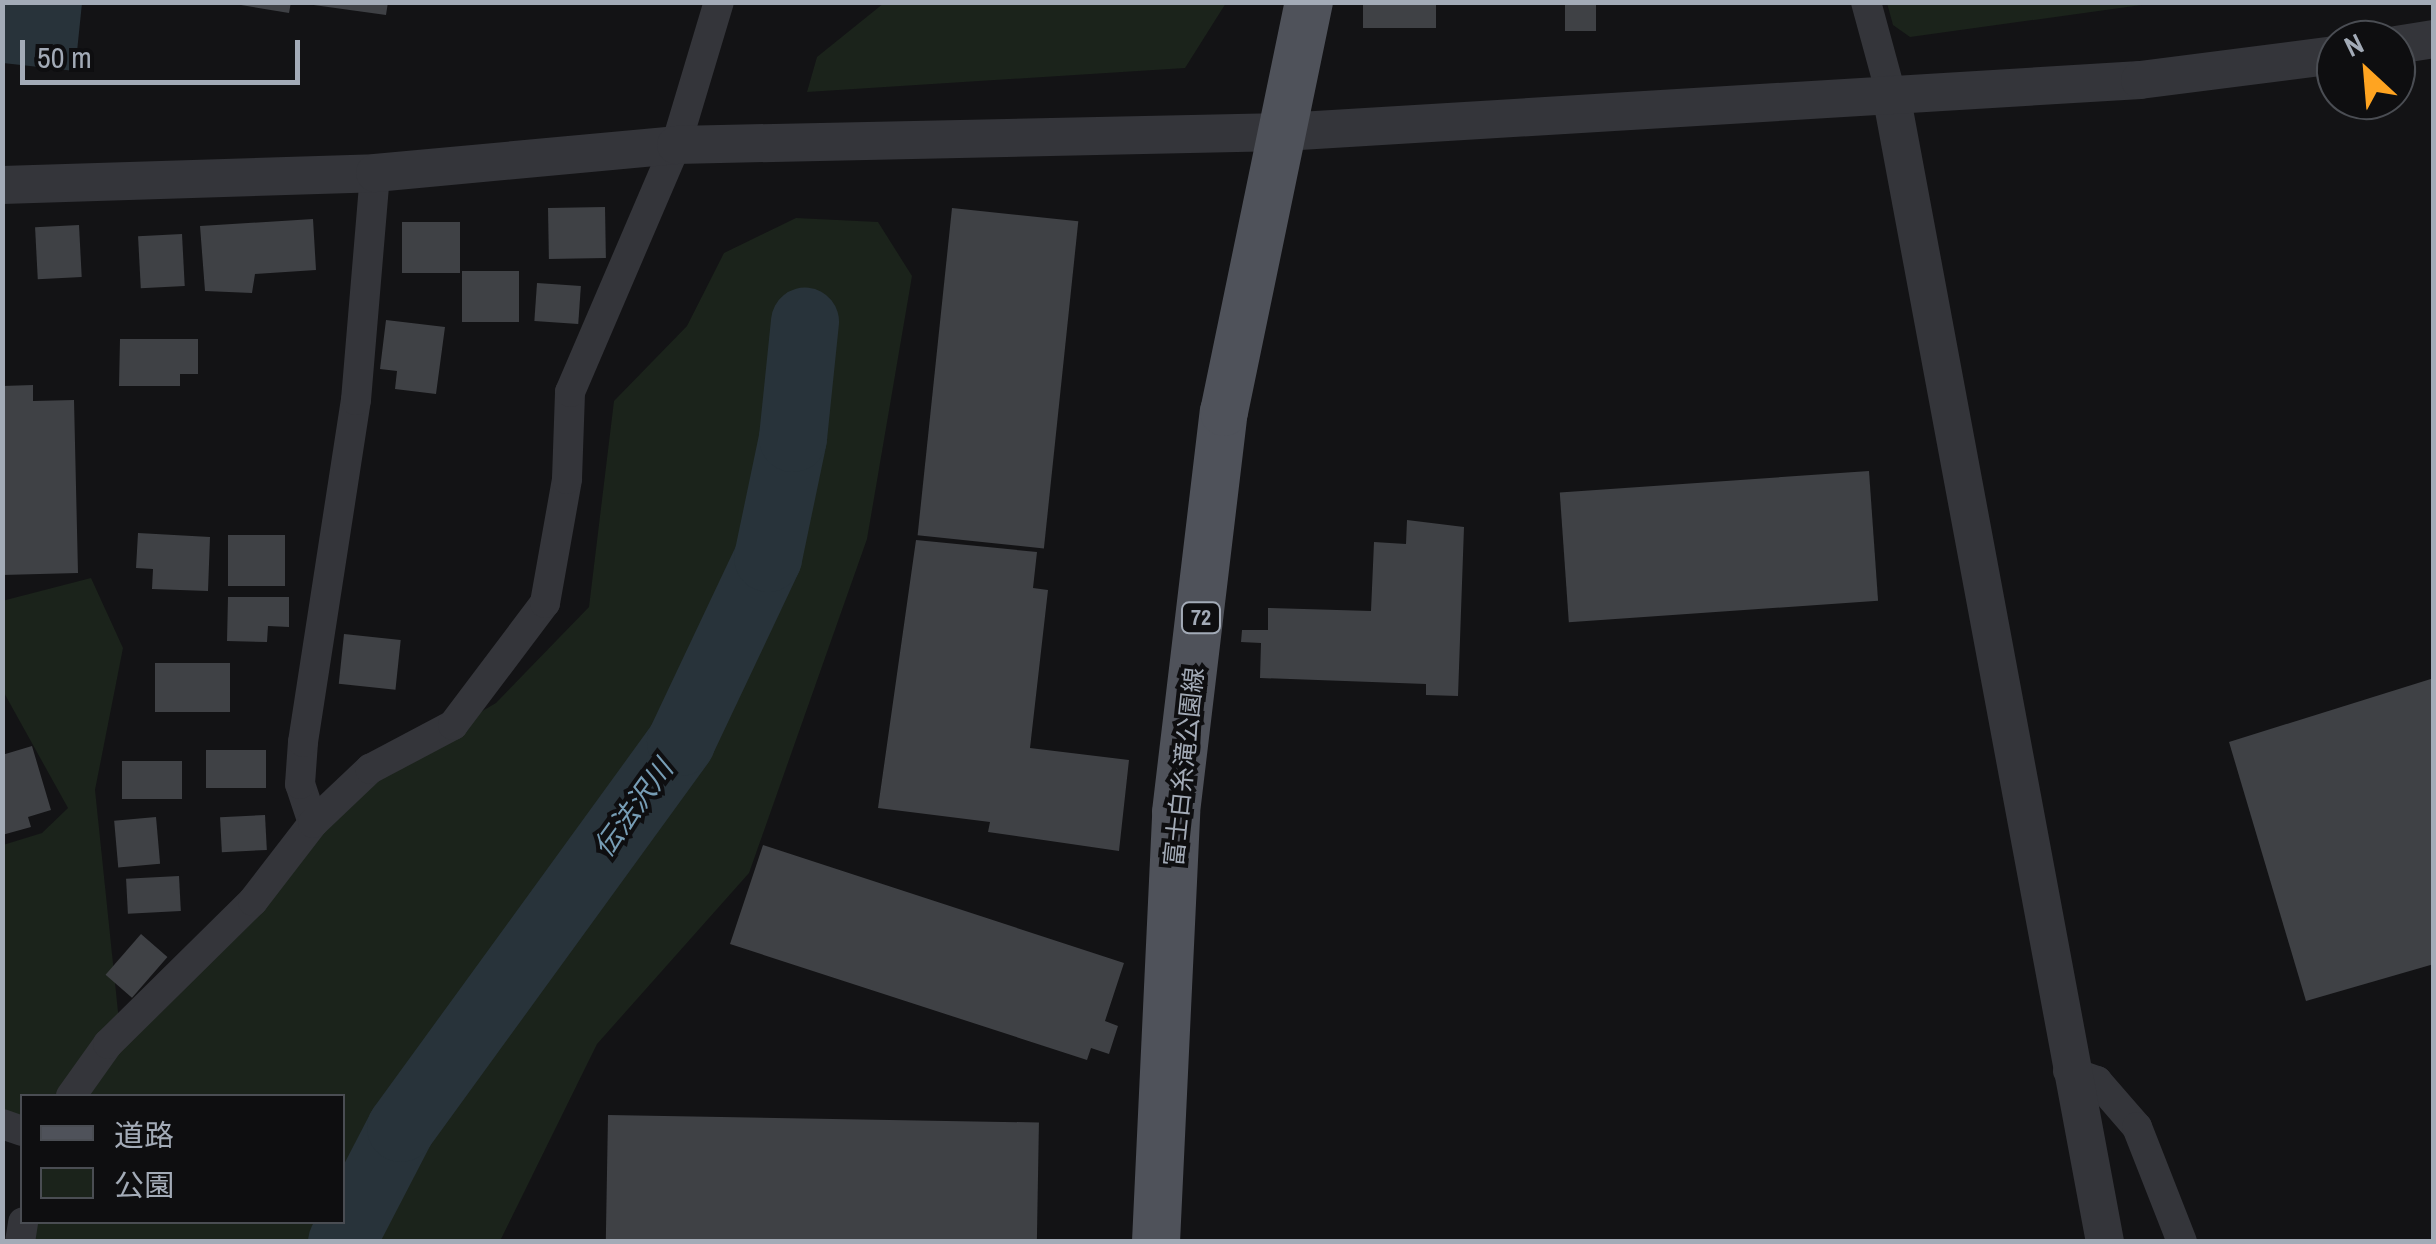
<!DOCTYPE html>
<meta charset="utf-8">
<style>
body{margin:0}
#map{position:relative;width:2436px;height:1244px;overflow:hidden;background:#131315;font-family:"Archivo Narrow","Noto Sans JP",sans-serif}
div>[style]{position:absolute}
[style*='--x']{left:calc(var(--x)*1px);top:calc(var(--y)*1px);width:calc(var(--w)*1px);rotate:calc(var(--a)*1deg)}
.green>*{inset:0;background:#1b231b}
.water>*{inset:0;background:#28333a}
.river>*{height:68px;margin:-34px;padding:0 34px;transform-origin:34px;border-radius:34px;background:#28333a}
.building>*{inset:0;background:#3f4145;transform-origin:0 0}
.minor>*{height:30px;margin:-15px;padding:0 15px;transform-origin:15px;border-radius:15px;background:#34353a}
.tertiary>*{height:38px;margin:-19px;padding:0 19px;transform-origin:19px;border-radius:19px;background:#34353a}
.primary>*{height:48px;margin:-24px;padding:0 24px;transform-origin:24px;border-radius:24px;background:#4f525a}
span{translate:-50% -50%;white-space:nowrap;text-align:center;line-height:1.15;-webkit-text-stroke:8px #0e0e10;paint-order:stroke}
.shield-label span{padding:2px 8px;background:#0e0e10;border:2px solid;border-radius:8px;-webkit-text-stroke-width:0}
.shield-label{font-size:22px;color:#a3abb7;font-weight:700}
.street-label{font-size:25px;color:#a3abb7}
.water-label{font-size:28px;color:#779db5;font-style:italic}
.frame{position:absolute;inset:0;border:5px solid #a3abb7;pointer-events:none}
.legend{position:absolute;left:20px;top:1094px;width:325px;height:130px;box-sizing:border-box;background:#0e0e10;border:2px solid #4a4d53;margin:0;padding:12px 18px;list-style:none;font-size:30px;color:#a3abb7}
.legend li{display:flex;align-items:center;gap:20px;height:50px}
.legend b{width:50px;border:2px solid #4a4d53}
.north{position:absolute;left:2316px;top:20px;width:100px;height:100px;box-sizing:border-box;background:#0e0e10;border:2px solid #4a4d53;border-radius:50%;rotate:334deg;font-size:28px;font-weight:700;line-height:40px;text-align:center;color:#a3abb7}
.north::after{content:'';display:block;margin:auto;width:35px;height:45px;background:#ffa421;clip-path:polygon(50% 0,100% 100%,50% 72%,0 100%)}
.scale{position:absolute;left:20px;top:40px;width:280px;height:45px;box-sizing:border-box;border:5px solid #a3abb7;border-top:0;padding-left:12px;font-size:30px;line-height:35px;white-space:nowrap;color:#a3abb7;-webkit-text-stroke:8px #0e0e10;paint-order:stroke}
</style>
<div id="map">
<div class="green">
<div style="clip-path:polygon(884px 3px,884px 2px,1226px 3px,1185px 68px,807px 92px,817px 57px)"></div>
<div style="clip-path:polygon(1887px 3px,1887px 2px,2156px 3px,1910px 37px,1893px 25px)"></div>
<div style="clip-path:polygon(796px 218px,878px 222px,912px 276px,867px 539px,749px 873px,597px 1044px,500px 1241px,25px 1241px,29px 1222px,342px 1222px,342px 1096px,22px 1096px,22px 1126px,3px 1115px,3px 845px,42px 833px,68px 808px,3px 691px,2px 601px,91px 578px,123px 648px,95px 790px,120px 1031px,348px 790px,496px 703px,589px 607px,614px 401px,687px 326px,724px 253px)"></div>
</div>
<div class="water">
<div style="clip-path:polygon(3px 2px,82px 3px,75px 71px,3px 63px)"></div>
</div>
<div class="river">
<div style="--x:342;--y:1242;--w:128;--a:-62.6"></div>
<div style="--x:401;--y:1128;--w:477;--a:-54"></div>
<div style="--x:681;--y:742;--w:204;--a:-64.7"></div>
<div style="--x:768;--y:558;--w:123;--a:-78.2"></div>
<div style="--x:793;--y:438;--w:117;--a:-84.1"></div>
</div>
<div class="building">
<div style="clip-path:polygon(223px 2px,291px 2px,289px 13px)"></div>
<div style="clip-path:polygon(292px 2px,388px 2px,386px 15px)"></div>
<div style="left:1363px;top:2px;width:73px;height:26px"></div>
<div style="left:1565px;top:2px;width:31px;height:29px"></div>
<div style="left:605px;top:207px;width:51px;height:57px;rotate:89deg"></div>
<div style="left:952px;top:208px;width:127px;height:329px;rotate:6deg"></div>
<div style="clip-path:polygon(313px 219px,316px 270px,255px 274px,252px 293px,205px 291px,200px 226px)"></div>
<div style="left:402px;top:222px;width:58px;height:51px"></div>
<div style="left:79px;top:225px;width:52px;height:44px;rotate:87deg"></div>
<div style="left:182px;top:234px;width:52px;height:44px;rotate:87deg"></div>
<div style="left:462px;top:271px;width:57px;height:51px"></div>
<div style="left:537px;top:283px;width:44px;height:38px;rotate:4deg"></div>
<div style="clip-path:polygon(386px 320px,445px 327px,436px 394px,395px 389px,397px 371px,380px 369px)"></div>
<div style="clip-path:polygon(120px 339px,198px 339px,198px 374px,180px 374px,180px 386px,119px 386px)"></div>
<div style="clip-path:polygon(33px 385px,33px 401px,74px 400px,78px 573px,2px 575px,2px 386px)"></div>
<div style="left:1869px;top:471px;width:130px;height:310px;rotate:86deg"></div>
<div style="clip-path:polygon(1407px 520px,1464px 527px,1458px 696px,1426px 695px,1426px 684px,1260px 678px,1261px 643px,1241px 642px,1242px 630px,1268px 630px,1268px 608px,1371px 611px,1374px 542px,1406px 544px)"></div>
<div style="clip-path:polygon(138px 533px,210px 537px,208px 591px,152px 589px,153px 569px,136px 568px)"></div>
<div style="left:228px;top:535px;width:57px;height:51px"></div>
<div style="clip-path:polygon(916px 540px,1037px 552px,1033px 588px,1048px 590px,1030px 748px,1129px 760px,1119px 851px,988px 832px,990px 822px,878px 808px)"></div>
<div style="clip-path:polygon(228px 597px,289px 597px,289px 627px,268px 626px,267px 642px,227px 641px)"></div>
<div style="left:344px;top:634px;width:57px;height:50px;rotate:6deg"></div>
<div style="left:230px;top:663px;width:49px;height:75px;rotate:90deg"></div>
<div style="clip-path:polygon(2434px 678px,2434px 964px,2306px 1001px,2229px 742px)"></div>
<div style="clip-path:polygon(32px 746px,51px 810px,28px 817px,31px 827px,2px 835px,2px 755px)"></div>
<div style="left:206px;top:750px;width:60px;height:38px"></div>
<div style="left:122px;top:761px;width:60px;height:38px"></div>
<div style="left:265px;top:815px;width:35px;height:45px;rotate:87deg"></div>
<div style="left:156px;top:817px;width:47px;height:42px;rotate:85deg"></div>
<div style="clip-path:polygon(763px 845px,1124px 963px,1105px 1021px,1118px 1026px,1109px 1054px,1091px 1048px,1087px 1060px,730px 944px)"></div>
<div style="left:179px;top:876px;width:35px;height:53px;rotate:87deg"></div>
<div style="left:141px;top:934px;width:35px;height:54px;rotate:41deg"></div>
<div style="left:608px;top:1115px;width:431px;height:127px;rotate:1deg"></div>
</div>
<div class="minor">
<div style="--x:1866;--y:2;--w:95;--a:74.8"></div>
<div style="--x:313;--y:823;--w:41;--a:-108.4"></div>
<div style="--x:300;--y:784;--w:42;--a:-85.9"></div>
<div style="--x:303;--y:742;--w:346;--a:-81.2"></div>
<div style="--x:356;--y:400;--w:228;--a:-85.2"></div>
<div style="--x:2068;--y:1071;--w:31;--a:19"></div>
<div style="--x:2097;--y:1081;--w:61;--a:49"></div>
<div style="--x:2137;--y:1127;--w:123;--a:68.6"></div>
<div style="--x:71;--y:1096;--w:64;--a:-54.6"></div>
<div style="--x:108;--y:1044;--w:204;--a:-44.6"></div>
<div style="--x:253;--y:901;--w:98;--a:-52.4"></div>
<div style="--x:313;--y:823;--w:79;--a:-43.5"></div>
<div style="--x:370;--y:769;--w:94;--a:-27.9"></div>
<div style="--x:453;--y:725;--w:153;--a:-53"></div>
<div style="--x:545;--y:603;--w:126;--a:-79.9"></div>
<div style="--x:567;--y:479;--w:87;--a:-88"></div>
<div style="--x:570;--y:392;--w:269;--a:-66.8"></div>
<div style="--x:676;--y:145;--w:149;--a:-73.3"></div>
<div style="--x:2;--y:1124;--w:21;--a:19"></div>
<div style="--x:20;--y:1242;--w:20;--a:-81"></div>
</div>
<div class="tertiary">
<div style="--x:2396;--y:45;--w:38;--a:-9"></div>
<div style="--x:1891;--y:94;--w:1168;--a:79.44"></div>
<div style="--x:2;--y:185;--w:373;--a:-1.8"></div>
<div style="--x:375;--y:173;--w:302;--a:-5.3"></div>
<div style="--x:676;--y:145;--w:607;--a:-1.23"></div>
<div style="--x:1283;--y:132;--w:859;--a:-3.47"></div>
<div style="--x:2140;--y:80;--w:198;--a:-7.3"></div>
</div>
<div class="primary">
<div style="--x:1156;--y:1242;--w:430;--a:-87.3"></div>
<div style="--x:1176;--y:812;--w:403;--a:-83.2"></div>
<div style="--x:1224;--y:412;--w:419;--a:-78.3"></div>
</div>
<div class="shield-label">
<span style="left:1201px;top:618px">72</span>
</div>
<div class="street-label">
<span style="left:1184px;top:767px;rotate:-84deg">富士白糸滝公園線</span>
</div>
<div class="water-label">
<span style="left:633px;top:808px;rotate:-54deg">伝法沢川</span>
</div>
<div class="frame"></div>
<ul class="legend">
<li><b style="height:12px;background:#4f525a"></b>道路</li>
<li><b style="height:28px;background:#1b231b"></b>公園</li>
</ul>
<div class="north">N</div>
<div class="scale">50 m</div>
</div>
